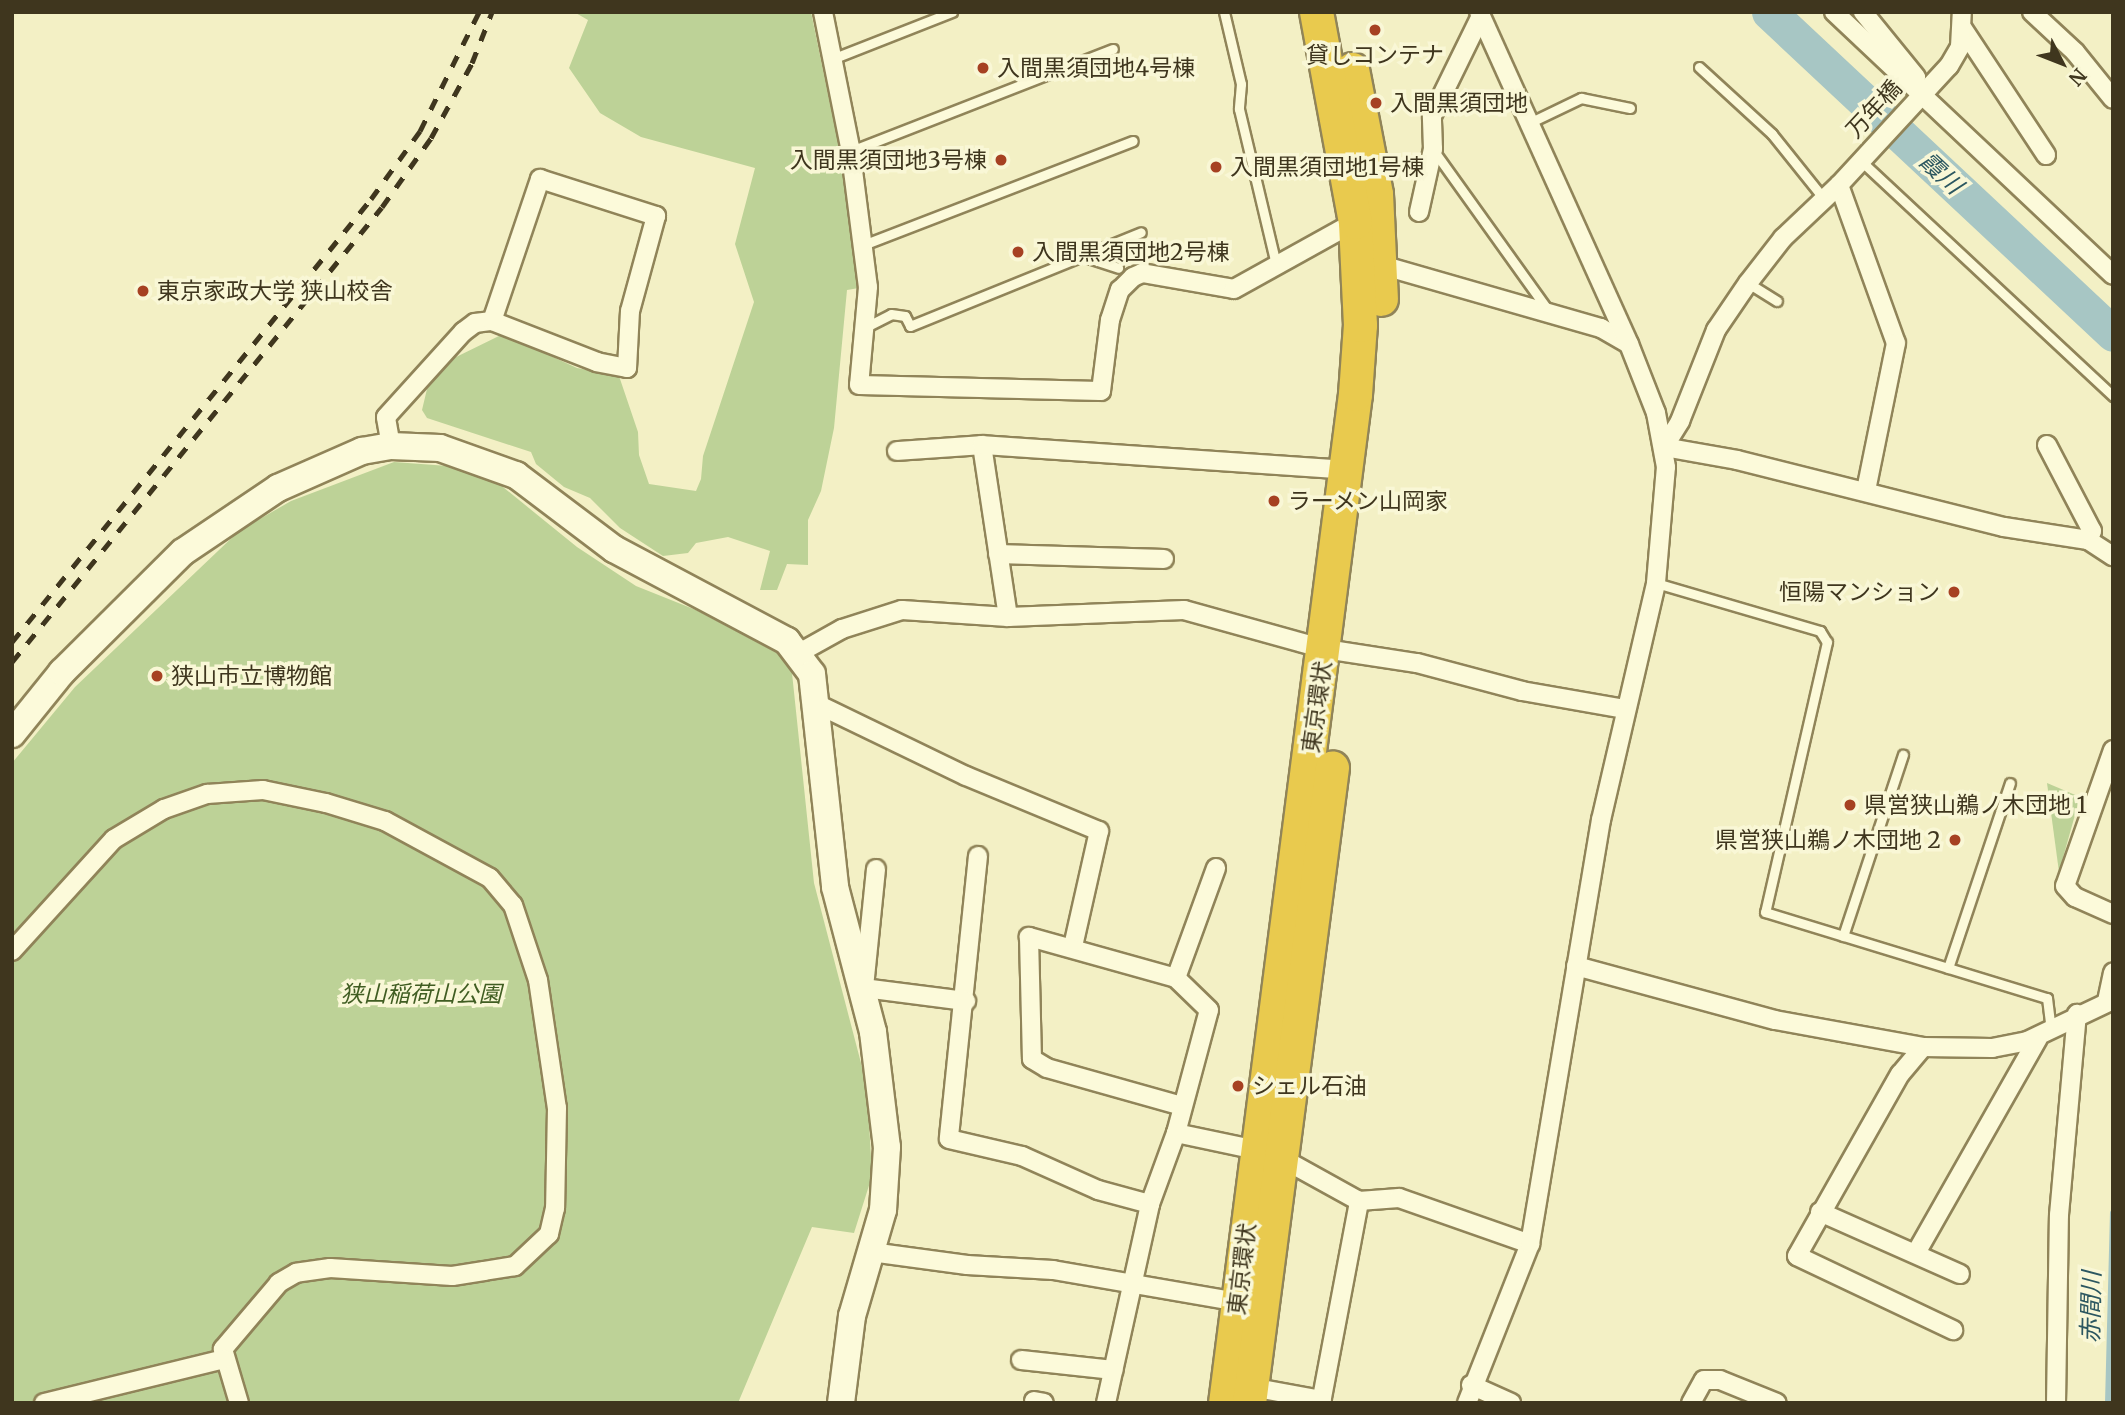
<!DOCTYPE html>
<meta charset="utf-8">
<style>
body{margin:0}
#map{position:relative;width:2125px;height:1415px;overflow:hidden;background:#f3f0c5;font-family:Merriweather,"Noto Sans JP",serif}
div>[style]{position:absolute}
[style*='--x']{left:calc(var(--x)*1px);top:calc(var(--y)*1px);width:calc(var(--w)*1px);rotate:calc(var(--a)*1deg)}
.green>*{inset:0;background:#bdd297}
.stream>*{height:6px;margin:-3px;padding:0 3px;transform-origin:3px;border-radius:3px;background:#a7c6c4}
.river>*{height:35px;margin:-17.5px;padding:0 17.5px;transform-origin:17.5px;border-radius:17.5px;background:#a7c6c4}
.roads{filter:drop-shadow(2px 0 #908459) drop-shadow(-2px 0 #908459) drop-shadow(0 2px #908459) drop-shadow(0 -2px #908459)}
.lane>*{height:9px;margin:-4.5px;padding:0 4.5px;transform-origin:4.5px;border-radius:4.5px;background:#fcfada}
.street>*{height:18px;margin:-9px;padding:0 9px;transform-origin:9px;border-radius:9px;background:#fcfada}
.secondary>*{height:26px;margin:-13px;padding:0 13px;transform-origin:13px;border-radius:13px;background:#fcfada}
.highway>*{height:33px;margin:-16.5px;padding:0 16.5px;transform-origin:16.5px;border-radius:16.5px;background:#e9ca4e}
.rail>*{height:5px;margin-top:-2.5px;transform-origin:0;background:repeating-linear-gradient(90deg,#3f361e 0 12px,transparent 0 24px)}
.dots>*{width:19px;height:19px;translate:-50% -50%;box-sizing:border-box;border:4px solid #f9f7d6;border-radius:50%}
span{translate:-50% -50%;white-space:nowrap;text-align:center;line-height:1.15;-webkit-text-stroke:7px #f9f7d6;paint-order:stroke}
.poi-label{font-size:23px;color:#3f361e}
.left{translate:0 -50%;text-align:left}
.right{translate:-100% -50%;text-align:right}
.street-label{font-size:23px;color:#3f361e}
.park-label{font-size:23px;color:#405d22;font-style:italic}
.water-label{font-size:24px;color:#2c5760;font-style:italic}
.frame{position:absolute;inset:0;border:14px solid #3f361e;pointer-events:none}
.north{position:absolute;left:2027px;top:28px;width:70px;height:70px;-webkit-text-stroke:5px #f9f7d6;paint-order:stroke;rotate:132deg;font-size:19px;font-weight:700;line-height:28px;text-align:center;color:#3f361e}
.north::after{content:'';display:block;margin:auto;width:24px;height:32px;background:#3f361e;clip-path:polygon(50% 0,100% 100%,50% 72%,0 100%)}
</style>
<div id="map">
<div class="green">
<div style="clip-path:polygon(574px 12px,811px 12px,839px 147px,859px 288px,847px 290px,834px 428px,821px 491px,808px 520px,808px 565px,787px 564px,777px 590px,760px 590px,770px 551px,728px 537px,696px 543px,688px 553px,663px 556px,620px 528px,590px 498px,564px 487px,536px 464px,531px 452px,427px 418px,422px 410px,427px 389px,450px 360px,503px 334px,577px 368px,619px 376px,638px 432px,639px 455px,649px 484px,696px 491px,701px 479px,703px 456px,754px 302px,735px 244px,755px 168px,641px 137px,600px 113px,569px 68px,588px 20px)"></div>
<div style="clip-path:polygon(394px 462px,448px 466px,498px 483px,577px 547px,636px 586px,696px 610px,779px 654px,792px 673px,814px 883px,867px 1086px,872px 1176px,854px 1233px,812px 1227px,738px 1403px,12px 1403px,12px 763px,75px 687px,239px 531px,291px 501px)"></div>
<div style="clip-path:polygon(2047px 783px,2080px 797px,2059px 872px)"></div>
</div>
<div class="stream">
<div style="--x:2108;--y:1403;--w:190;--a:-88.5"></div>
</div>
<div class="river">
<div style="--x:1769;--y:12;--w:471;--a:43.1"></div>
</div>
<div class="roads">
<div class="lane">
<div style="--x:1224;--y:12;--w:74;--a:76.7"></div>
<div style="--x:1241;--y:84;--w:25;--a:95"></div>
<div style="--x:1239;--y:109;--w:159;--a:76.6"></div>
<div style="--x:832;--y:59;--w:129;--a:-21.4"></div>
<div style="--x:1699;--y:67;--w:99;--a:42.5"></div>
<div style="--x:1772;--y:134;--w:83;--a:51.3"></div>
<div style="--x:1529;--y:123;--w:58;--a:-25.7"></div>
<div style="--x:1581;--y:98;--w:50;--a:11.5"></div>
<div style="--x:851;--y:151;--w:281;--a:-21.3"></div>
<div style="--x:1434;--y:151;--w:196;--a:54.4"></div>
<div style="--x:1861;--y:161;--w:345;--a:43"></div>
<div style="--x:863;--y:245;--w:289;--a:-21.1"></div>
<div style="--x:1082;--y:256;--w:38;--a:18"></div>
<div style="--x:1748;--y:283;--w:34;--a:32"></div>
<div style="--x:864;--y:328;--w:30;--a:-27"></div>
<div style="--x:891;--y:314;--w:14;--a:8"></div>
<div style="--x:905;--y:316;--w:11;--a:63"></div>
<div style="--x:910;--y:326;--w:249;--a:-22.1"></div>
<div style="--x:1656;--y:583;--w:171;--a:16.3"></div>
<div style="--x:1820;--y:631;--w:13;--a:58"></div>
<div style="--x:1827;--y:642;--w:277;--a:102.9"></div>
<div style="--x:1765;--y:912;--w:295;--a:17"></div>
<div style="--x:2047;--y:998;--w:32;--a:83"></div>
<div style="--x:1843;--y:936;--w:191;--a:-71.7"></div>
<div style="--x:1948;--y:968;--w:195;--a:-71.5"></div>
</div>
<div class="street">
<div style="--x:823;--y:12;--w:138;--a:78.7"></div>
<div style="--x:850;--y:147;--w:141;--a:82.7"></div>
<div style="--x:868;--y:287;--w:98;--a:95.2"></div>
<div style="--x:859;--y:385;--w:242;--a:1.4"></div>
<div style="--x:1101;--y:391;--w:72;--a:-82.8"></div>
<div style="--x:1110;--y:320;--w:32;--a:-72"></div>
<div style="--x:1120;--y:290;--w:18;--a:-45"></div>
<div style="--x:1133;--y:277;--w:10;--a:-24"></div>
<div style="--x:1142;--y:273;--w:93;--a:9.9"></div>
<div style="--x:1234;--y:289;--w:138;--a:-29"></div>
<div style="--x:1834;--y:12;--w:383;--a:43.3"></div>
<div style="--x:1863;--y:12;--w:84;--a:50.8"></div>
<div style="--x:2032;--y:12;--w:59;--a:42.9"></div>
<div style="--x:2075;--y:52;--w:60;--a:51"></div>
<div style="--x:1963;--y:29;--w:151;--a:56.6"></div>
<div style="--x:1839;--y:185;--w:168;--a:70.2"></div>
<div style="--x:1896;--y:343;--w:151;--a:101.5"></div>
<div style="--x:1419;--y:212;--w:65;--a:-77.5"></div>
<div style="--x:1433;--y:149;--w:33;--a:-92"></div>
<div style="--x:1432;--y:116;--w:111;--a:-63.9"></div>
<div style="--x:1381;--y:265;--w:229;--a:16"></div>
<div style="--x:1601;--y:328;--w:32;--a:30"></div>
<div style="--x:2047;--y:445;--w:97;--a:62.4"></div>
<div style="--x:2092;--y:531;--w:10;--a:114"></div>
<div style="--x:391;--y:446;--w:29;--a:-100"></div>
<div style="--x:386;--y:417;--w:115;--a:-47.8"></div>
<div style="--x:463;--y:332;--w:15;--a:-37"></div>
<div style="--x:475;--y:323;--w:17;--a:-7"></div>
<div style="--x:492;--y:321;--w:150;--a:-71.3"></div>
<div style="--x:540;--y:179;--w:122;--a:17.7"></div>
<div style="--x:656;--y:216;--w:98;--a:105.3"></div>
<div style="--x:630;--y:311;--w:57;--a:93"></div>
<div style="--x:627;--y:368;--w:31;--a:-169"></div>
<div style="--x:597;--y:362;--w:113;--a:-158.7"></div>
<div style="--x:1664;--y:447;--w:31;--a:-58"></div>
<div style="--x:1680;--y:421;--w:98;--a:-68.4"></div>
<div style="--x:1716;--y:330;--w:57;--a:-55.8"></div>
<div style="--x:1748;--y:283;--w:57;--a:-52.1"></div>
<div style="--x:1783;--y:238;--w:77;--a:-43.4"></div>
<div style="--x:1839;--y:185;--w:162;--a:-47.3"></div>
<div style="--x:1949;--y:66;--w:22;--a:-60"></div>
<div style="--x:1960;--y:47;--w:35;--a:-87"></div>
<div style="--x:1664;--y:447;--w:74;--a:10.1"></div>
<div style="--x:1737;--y:460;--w:275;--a:14.1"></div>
<div style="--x:2004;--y:527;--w:85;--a:8.8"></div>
<div style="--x:2088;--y:540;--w:30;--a:33"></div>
<div style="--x:897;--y:451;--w:85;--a:-4"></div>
<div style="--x:998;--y:554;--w:166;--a:1.7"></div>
<div style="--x:1008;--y:617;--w:174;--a:-98.6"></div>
<div style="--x:982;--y:445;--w:368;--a:3.9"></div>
<div style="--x:799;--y:653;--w:49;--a:-29.2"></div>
<div style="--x:842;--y:629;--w:63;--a:-17.6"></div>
<div style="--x:902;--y:610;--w:106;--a:3.8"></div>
<div style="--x:1008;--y:617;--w:176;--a:-2.3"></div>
<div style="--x:1184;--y:610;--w:146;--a:15.5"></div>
<div style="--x:1325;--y:649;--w:93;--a:8.7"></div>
<div style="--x:1417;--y:663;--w:109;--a:14.9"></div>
<div style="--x:1522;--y:691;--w:105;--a:9.9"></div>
<div style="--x:817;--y:704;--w:165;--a:25.8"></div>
<div style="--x:966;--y:776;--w:144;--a:22.5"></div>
<div style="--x:1099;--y:831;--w:118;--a:102.7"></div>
<div style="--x:2113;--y:750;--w:144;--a:109.4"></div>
<div style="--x:2065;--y:886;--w:15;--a:48"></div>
<div style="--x:2075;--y:897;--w:42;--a:24.1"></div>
<div style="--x:978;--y:856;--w:284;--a:95.9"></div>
<div style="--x:949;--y:1139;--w:75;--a:13.1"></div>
<div style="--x:1022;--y:1156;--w:83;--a:24.1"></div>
<div style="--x:1098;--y:1190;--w:54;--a:15.1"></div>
<div style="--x:876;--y:869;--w:120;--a:95.8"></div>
<div style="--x:864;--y:988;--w:103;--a:7.3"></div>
<div style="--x:12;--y:951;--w:151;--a:-47.7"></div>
<div style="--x:114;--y:839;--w:58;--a:-31"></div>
<div style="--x:164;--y:809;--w:46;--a:-19.2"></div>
<div style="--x:207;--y:794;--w:56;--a:-4.1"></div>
<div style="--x:263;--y:790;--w:64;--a:11.7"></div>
<div style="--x:326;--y:803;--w:62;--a:17"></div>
<div style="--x:385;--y:821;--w:119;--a:28.5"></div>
<div style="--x:490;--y:878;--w:35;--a:50"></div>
<div style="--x:513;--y:905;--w:79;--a:71.6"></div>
<div style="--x:538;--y:980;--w:129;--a:81.6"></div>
<div style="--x:557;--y:1108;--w:100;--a:91.1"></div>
<div style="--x:555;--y:1208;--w:27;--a:103"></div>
<div style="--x:549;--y:1234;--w:47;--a:136.7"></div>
<div style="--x:515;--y:1266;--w:31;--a:171"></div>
<div style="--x:484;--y:1271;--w:32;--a:171"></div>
<div style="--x:452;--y:1276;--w:122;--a:-176.2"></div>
<div style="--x:330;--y:1268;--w:34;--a:172"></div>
<div style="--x:296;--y:1273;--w:20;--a:150"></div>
<div style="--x:279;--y:1283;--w:87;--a:130.3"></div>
<div style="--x:223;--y:1349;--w:56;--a:73.5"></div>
<div style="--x:1576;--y:966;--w:206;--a:15.2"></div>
<div style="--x:1775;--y:1020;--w:150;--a:10.3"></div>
<div style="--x:1923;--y:1047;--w:69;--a:0.8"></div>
<div style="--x:1992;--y:1048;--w:36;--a:-11"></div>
<div style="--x:2027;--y:1041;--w:95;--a:-25.5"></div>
<div style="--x:1176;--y:978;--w:153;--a:-164.4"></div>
<div style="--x:1029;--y:937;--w:122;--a:88.6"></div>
<div style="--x:1032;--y:1059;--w:17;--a:31"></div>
<div style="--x:1047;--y:1068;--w:140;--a:15.7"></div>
<div style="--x:2107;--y:1001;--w:29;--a:-78"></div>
<div style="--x:1923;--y:1047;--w:35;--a:130"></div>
<div style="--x:1900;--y:1074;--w:209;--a:119.5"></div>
<div style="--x:1797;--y:1256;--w:173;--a:25.4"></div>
<div style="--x:1176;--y:1133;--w:83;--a:11.9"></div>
<div style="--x:1283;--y:1159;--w:87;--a:28.9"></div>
<div style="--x:1359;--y:1201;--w:40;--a:-4.3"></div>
<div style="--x:1399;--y:1198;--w:139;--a:19.3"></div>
<div style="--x:1820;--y:1212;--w:153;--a:23.9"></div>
<div style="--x:871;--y:1252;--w:97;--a:7.7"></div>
<div style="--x:967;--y:1265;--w:86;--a:3.3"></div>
<div style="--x:1053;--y:1270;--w:188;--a:9.8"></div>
<div style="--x:1916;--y:1253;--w:247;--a:-60.4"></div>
<div style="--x:1021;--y:1360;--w:93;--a:6.2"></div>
<div style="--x:1471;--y:1385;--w:44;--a:24.2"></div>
<div style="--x:1251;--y:1387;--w:72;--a:10.4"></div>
<div style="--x:1034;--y:1401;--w:10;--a:11"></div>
<div style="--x:44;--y:1403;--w:185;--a:-13.7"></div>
<div style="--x:1106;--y:1403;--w:204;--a:-77.5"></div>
<div style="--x:1150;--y:1204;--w:76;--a:-69.9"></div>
<div style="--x:1176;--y:1133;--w:127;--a:-75"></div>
<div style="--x:1209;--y:1010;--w:46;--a:-135.9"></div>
<div style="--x:1176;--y:978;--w:117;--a:-70"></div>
<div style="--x:1321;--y:1403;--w:206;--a:-79.3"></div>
<div style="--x:1467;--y:1403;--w:171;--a:-68.4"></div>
<div style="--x:1530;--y:1244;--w:430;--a:-80.5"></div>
<div style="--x:1601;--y:820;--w:243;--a:-76.9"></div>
<div style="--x:1656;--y:583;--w:116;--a:-85.1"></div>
<div style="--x:1666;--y:467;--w:55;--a:-100.5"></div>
<div style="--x:1656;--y:413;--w:74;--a:-111.4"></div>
<div style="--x:1629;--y:344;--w:364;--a:-114.3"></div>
<div style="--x:1691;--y:1403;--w:26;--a:-61"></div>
<div style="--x:1704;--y:1380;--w:16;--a:0"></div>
<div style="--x:1720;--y:1380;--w:61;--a:22"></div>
<div style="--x:2056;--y:1403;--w:188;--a:-89.1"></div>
<div style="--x:2059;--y:1215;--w:202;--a:-84.9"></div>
</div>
<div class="secondary">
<div style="--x:12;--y:734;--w:80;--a:-51.1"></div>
<div style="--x:62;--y:672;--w:170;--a:-44.8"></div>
<div style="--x:183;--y:552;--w:115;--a:-34"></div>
<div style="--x:278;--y:488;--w:92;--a:-23.8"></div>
<div style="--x:362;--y:451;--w:29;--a:-10"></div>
<div style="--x:391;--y:446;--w:49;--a:2.3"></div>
<div style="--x:440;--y:448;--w:81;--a:19.6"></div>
<div style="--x:516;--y:475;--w:123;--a:37.1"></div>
<div style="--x:614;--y:549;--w:196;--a:28"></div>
<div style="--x:787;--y:641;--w:41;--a:52.9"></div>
<div style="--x:812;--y:674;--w:214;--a:83.8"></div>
<div style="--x:835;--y:887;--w:150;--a:75.3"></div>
<div style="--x:873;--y:1032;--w:116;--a:83.1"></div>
<div style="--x:887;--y:1147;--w:63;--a:93.6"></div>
<div style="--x:883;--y:1210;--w:110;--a:106.3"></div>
<div style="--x:852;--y:1316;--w:88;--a:97.2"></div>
</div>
<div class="highway">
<div style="--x:1352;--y:69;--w:127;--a:79.1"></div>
<div style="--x:1376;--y:194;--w:105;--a:87.3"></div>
<div style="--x:1225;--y:1403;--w:1017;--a:-82.66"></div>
<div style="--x:1355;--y:394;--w:69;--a:-85.9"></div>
<div style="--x:1360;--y:325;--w:103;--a:-92.8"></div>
<div style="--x:1355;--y:222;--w:214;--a:-100.5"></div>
<div style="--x:1249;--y:1403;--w:641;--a:-82.56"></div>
</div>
</div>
<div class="rail">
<div style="--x:12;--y:642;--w:570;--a:-50.98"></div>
<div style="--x:371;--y:199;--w:84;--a:-54.2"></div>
<div style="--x:420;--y:131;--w:133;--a:-63.6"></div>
<div style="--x:12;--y:662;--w:586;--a:-50.88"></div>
<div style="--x:382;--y:207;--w:85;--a:-54.6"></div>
<div style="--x:431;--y:138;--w:85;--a:-61.3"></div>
<div style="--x:472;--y:63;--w:55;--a:-68.6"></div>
</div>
<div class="dots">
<div style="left:1375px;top:30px;background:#a64122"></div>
<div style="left:983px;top:68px;background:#a64122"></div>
<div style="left:1376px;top:103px;background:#a64122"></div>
<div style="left:1001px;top:160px;background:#a64122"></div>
<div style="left:1216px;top:167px;background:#a64122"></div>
<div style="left:1018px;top:252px;background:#a64122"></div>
<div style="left:143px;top:291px;background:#a64122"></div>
<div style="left:1274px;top:501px;background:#a64122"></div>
<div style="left:1954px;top:592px;background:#a64122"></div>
<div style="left:157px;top:676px;background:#a64122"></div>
<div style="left:1850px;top:805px;background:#a64122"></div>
<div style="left:1955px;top:840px;background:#a64122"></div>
<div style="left:1238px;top:1086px;background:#a64122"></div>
</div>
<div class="poi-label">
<span style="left:1375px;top:55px">貸しコンテナ</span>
<span class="left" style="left:997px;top:68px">入間黒須団地4号棟</span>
<span class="left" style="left:1390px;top:103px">入間黒須団地</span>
<span class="right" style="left:987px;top:160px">入間黒須団地3号棟</span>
<span class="left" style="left:1230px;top:167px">入間黒須団地1号棟</span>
<span class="left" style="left:1032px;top:252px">入間黒須団地2号棟</span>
<span class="left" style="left:157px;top:291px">東京家政大学 狭山校舎</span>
<span class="left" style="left:1288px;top:501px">ラーメン山岡家</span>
<span class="right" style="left:1940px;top:592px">恒陽マンション</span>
<span class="left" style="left:171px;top:676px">狭山市立博物館</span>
<span class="left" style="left:1864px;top:805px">県営狭山鵜ノ木団地 1</span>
<span class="right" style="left:1941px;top:840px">県営狭山鵜ノ木団地 2</span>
<span class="left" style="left:1252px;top:1086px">シェル石油</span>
</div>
<div class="street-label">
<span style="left:1874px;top:109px;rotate:-47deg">万年橋</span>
<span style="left:1317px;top:707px;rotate:-82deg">東京環状</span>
<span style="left:1242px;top:1269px;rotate:-83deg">東京環状</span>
</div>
<div class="park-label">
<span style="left:421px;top:994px">狭山稲荷山公園</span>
</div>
<div class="water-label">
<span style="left:1941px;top:173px;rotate:43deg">霞川</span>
<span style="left:2091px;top:1307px;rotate:-89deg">赤間川</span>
</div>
<div class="frame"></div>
<div class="north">N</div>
</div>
